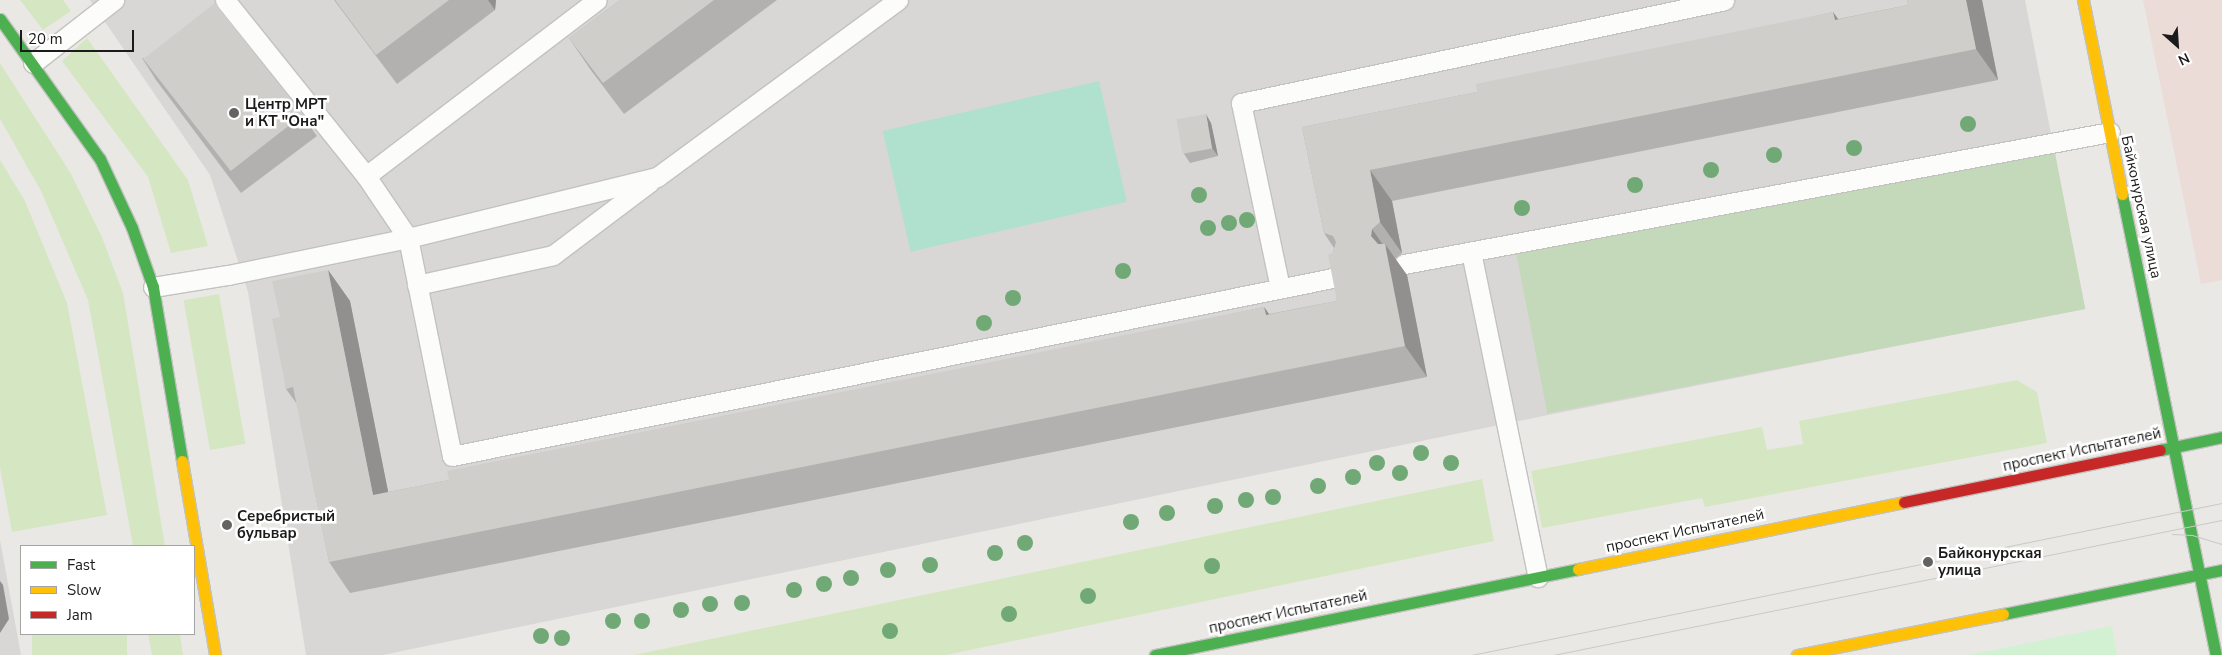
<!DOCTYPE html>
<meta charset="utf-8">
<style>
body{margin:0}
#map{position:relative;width:2222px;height:655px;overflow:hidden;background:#eae8e4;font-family:"Nunito Sans",sans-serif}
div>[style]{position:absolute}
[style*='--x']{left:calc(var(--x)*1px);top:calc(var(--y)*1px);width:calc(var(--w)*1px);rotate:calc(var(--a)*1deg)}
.residential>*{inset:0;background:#d9d7d5}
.commercial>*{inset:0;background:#ecdcd8}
.grass>*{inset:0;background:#d5e7c2;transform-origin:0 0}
.forest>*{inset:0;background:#c3d9b9;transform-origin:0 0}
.park>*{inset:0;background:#d1f1d2}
.pitch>*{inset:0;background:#afe1ce;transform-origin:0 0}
.roads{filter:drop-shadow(1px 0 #c2c2c0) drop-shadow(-1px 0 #c2c2c0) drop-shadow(0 1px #c2c2c0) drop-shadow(0 -1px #c2c2c0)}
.lane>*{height:19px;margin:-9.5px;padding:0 9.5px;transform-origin:9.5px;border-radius:9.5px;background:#fcfcfb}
.fast>*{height:11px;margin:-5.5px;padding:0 5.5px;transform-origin:5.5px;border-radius:5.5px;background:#4caf50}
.slow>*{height:11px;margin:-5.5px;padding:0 5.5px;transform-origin:5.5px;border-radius:5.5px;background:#ffc107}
.jam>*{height:11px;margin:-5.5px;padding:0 5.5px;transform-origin:5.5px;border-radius:5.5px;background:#c62828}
.tram>*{height:1px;margin:-0.5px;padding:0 0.5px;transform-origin:0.5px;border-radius:0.5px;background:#c9c9c8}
.trees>*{width:16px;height:16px;margin:-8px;border-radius:50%;background:#70a975}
.wall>*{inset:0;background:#b3b1af}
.shaded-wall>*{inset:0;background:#92908e}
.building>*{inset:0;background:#d0cecb;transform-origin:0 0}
.dots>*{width:14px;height:14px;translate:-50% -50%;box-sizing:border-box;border:2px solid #fff;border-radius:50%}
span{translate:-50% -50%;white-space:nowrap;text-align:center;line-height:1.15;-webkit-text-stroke:5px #fff;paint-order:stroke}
.poi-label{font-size:15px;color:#1b1b1b;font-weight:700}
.left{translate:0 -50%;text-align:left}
.street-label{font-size:15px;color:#1b1b1b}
.legend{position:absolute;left:20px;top:545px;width:175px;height:90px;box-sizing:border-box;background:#fff;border:1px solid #a4a4a4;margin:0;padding:6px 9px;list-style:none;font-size:15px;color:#1b1b1b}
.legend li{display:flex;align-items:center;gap:10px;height:25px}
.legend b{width:25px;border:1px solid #a4a4a4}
.north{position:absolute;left:2152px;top:20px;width:50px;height:50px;-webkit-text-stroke:4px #fff;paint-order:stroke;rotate:154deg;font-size:14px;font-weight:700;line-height:20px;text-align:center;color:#1b1b1b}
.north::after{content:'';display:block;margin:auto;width:18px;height:22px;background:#1b1b1b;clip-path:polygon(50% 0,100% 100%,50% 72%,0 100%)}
.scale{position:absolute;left:20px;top:30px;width:114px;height:22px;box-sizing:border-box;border:2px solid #1b1b1b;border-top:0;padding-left:6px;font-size:15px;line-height:18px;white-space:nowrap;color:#1b1b1b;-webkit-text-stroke:4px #fff;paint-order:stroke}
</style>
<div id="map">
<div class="residential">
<div style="clip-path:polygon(90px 0,2025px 0,2085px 309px,1548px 415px,383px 655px,306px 655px,248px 292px,210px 175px)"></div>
<div style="clip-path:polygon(0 540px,21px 655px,0 655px)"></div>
</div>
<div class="commercial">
<div style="clip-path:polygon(2143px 0,2222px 0,2222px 280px,2201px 284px)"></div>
</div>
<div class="grass">
<div style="clip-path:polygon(20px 0,63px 0,71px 11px,43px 30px)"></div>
<div style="clip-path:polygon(87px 38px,188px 180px,208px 246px,171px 253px,148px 177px,62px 61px)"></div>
<div style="clip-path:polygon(0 63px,70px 172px,102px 237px,123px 293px,165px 546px,133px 546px,88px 300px,41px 191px,0 119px)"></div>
<div style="clip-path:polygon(0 160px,25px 201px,67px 303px,107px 515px,12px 532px,0 468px)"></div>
<div style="left:219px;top:294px;width:152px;height:36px;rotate:80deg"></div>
<div style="clip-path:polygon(2017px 380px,2037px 392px,2047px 443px,1705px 507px,1702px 498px,1542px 528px,1531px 471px,1762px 427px,1767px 450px,1803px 444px,1799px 421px)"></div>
<div style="clip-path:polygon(1482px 479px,1494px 541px,946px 655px,634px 655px)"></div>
<div style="left:32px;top:634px;width:95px;height:21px"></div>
<div style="clip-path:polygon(148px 634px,180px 634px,183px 655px,152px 655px)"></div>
</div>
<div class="forest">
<div style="left:2054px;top:148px;width:164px;height:548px;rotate:79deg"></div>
</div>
<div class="park">
<div style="clip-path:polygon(2112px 626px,2117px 655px,1968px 655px)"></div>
</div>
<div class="pitch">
<div style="left:1099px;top:81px;width:124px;height:222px;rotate:77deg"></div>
</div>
<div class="roads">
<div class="lane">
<div style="--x:225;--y:0;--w:226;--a:51.3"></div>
<div style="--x:366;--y:176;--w:75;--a:55.9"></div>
<div style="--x:408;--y:238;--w:222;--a:78.6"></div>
<div style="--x:452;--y:456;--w:913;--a:-11.43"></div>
<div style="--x:33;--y:63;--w:103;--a:-37.9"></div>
<div style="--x:366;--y:176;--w:290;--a:-37.3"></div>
<div style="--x:1471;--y:252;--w:332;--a:78.4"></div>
<div style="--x:1404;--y:264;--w:718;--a:-10.59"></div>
<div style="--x:417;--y:285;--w:139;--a:-12.4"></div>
<div style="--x:553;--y:255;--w:121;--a:-37"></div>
<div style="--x:153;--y:287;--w:76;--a:-9.1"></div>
<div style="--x:228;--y:275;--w:184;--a:-11.6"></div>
<div style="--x:408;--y:238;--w:256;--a:-13.8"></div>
<div style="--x:657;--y:177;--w:299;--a:-36.3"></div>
<div style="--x:1280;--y:288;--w:189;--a:-101.9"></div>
<div style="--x:1241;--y:103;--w:494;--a:-12"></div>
</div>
<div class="fast">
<div style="--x:0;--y:19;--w:172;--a:54.5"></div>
<div style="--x:100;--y:159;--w:76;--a:65.1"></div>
<div style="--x:132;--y:228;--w:63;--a:70.4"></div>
<div style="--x:153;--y:287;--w:176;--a:80.5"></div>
<div style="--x:2122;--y:194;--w:470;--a:78.5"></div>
<div style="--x:2160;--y:450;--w:63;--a:-11.8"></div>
<div style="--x:2003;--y:614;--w:223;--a:-11.4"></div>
<div style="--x:1155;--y:655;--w:432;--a:-11.5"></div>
</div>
<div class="slow">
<div style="--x:2083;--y:0;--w:198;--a:78.6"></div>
<div style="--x:182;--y:461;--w:197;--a:80.3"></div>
<div style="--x:1578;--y:569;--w:333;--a:-11.6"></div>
<div style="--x:1797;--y:655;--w:210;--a:-11.3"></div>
</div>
<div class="jam">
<div style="--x:1904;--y:502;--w:261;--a:-11.5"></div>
</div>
</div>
<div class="tram">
<div style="--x:2172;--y:534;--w:20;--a:3"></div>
<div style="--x:2192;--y:535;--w:31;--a:17"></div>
<div style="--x:1471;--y:655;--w:766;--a:-11.44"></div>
<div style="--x:1553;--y:655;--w:682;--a:-11.41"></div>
</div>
<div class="trees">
<div style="left:1968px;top:124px"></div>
<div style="left:1854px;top:148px"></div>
<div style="left:1774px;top:155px"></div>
<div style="left:1711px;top:170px"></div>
<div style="left:1635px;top:185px"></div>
<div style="left:1199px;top:195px"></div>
<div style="left:1522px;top:208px"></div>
<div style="left:1247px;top:220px"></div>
<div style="left:1229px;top:223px"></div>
<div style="left:1208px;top:228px"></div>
<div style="left:1123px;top:271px"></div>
<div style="left:1013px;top:298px"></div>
<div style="left:984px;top:323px"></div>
<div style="left:1421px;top:453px"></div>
<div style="left:1377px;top:463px"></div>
<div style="left:1451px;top:463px"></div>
<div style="left:1400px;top:473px"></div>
<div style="left:1353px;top:477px"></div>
<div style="left:1318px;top:486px"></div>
<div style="left:1273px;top:497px"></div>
<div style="left:1246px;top:500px"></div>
<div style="left:1215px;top:506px"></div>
<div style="left:1167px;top:513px"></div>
<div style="left:1131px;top:522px"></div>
<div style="left:1025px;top:543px"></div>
<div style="left:995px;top:553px"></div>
<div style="left:930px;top:565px"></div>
<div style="left:1212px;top:566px"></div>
<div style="left:888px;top:570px"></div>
<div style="left:851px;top:578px"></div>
<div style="left:824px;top:584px"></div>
<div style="left:794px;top:590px"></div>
<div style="left:1088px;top:596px"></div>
<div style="left:742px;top:603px"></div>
<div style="left:710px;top:604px"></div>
<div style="left:681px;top:610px"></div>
<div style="left:1009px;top:614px"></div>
<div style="left:613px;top:621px"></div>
<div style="left:642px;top:621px"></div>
<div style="left:890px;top:631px"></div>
<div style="left:541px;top:636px"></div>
<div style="left:562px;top:638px"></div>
</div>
<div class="wall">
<div style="clip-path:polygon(334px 0,496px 0,495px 10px,397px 84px)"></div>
<div style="clip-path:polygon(620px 0,777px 0,624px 114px,590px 69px,569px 38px)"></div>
<div style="clip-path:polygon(1907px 0,1982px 0,1998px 80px,1392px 201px,1402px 253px,1395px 259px,1407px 275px,1427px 377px,350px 593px,329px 562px,297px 404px,286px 389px,280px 317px,328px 270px,350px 301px,388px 492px,449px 480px,1264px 307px,1269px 314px,1337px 301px,1333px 252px,1334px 248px,1324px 233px,1302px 127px,1477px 92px,1833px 12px,1838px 19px,1908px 5px)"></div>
<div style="clip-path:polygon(142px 58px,302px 115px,317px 136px,241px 193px,156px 80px)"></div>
<div style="clip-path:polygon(1211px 123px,1218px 156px,1190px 163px,1184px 154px)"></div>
</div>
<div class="shaded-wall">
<div style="clip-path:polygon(488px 0,496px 0,495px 10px)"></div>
<div style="clip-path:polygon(1966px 0,1982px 0,1998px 80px,1976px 49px)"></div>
<div style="clip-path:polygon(1833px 12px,1855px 43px,1835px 20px)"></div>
<div style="clip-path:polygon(1206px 114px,1211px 123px,1218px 156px,1212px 148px)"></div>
<div style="clip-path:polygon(1370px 170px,1392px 201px,1402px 253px,1380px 222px)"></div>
<div style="clip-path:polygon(1372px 229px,1386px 249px,1385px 244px,1407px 275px,1427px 377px,1405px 346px,1371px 236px)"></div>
<div style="clip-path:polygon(328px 270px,350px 301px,395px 526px,373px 495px)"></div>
<div style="clip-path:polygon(1264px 307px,1286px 338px,1266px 315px)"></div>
<div style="clip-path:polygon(0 581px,3px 585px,9px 619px,0 633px)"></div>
</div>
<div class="building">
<div style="clip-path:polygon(335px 0,449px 0,376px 55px)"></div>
<div style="clip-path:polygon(620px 0,714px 0,603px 83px,569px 38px)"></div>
<div style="clip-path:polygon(1907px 0,1966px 0,1976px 49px,1370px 170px,1380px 222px,1372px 229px,1371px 236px,1378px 244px,1385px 244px,1405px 346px,329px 562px,293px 387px,286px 389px,272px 319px,280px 317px,272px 281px,328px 270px,373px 495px,449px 480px,447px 471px,966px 367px,1264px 307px,1266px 315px,1337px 301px,1328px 255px,1333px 252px,1336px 242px,1333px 236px,1324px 233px,1302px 127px,1477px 92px,1476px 84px,1833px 12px,1835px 20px,1908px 5px)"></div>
<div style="left:215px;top:3px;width:142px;height:91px;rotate:52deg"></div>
<div style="left:1206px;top:114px;width:35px;height:30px;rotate:80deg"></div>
</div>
<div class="dots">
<div style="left:234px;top:113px;background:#636361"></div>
<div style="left:227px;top:525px;background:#636361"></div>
<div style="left:1928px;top:562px;background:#636361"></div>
</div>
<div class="poi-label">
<span class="left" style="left:245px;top:113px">Центр МРТ<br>и КТ "Она"</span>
<span class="left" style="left:237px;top:525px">Серебристый<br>бульвар</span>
<span class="left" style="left:1938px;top:562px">Байконурская<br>улица</span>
</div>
<div class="street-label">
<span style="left:2141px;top:207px;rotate:78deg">Байконурская улица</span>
<span style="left:2082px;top:450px;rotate:-12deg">проспект Испытателей</span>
<span style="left:1685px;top:531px;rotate:-12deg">проспект Испытателей</span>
<span style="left:1288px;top:612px;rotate:-12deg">проспект Испытателей</span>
</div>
<ul class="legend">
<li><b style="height:6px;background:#4caf50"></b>Fast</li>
<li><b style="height:6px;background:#ffc107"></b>Slow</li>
<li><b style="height:6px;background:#c62828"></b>Jam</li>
</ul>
<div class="north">N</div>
<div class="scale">20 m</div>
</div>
